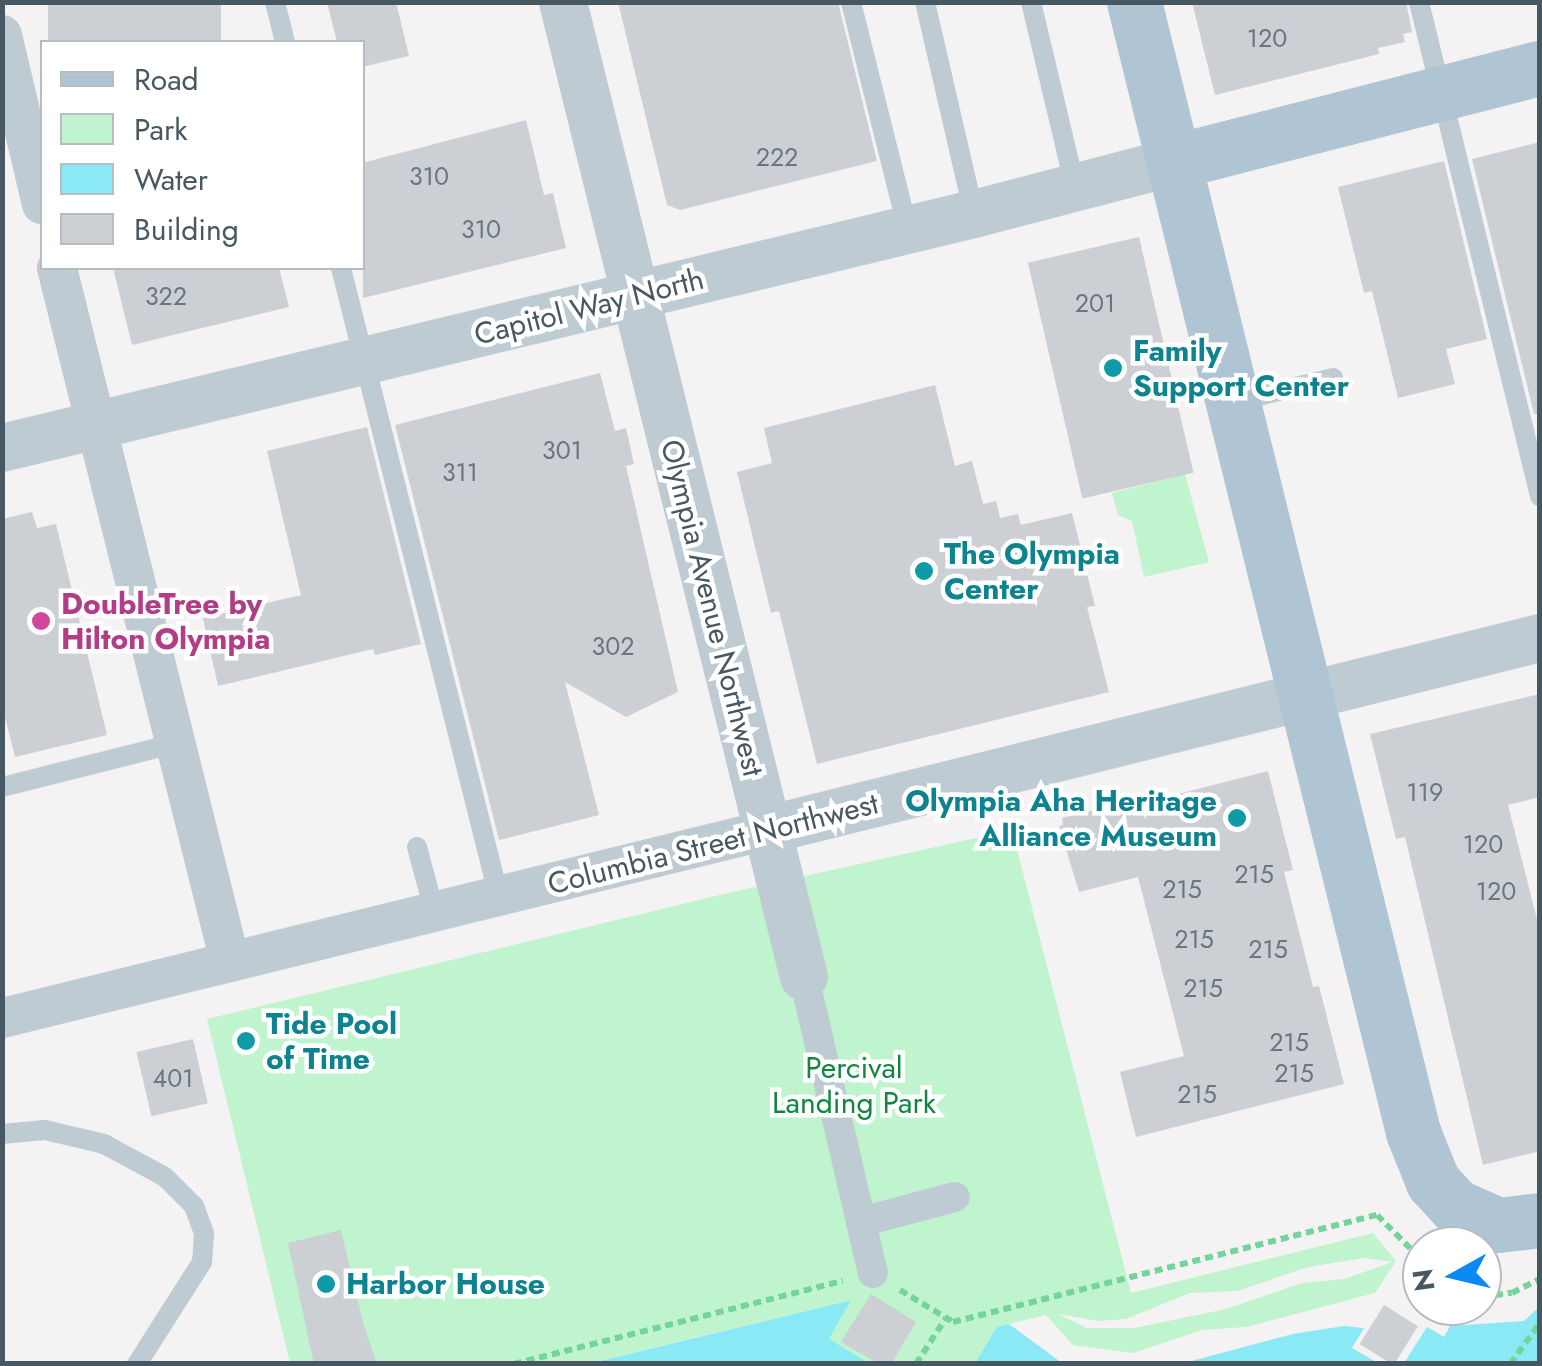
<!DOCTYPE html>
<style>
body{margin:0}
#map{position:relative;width:1542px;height:1366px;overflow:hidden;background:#f5f2f3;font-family:Jost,sans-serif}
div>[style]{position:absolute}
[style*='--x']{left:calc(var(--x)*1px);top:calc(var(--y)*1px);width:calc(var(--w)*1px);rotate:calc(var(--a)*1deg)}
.green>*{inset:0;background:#bff4ce}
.water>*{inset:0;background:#89e9f4}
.building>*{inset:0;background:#ccd0d5;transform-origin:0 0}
.path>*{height:6px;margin-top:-3px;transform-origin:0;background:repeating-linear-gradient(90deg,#74d59b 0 8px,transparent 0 13px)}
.service>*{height:20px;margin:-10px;padding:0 10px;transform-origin:10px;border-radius:10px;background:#bfcbd3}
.pedestrian>*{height:30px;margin:-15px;padding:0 15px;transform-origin:15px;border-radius:15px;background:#bfcbd3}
.minor>*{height:40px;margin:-20px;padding:0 20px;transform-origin:20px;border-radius:20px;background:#bfcbd3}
.tertiary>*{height:48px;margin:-24px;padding:0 24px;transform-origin:24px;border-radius:24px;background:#bfcbd3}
.primary>*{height:55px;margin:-27.5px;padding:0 27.5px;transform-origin:27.5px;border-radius:27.5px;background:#b0c5d3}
.dots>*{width:28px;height:28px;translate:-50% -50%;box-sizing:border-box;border:5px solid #fff;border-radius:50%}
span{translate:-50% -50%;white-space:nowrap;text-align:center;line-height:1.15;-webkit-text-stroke:9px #fff;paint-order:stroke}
.number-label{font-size:25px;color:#69767f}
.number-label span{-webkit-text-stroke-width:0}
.street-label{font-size:30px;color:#485862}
.culture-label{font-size:30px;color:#0d838f;font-weight:700}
.left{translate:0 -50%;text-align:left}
.right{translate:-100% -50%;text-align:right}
.hotel-label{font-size:30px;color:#b23c85;font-weight:700}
.park-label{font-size:30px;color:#10863f}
.frame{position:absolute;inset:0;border:5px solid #485862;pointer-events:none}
.legend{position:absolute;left:40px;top:40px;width:325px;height:230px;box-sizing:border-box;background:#fff;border:2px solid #b6bcc0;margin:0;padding:12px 18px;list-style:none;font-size:30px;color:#485862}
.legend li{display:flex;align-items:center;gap:20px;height:50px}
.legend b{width:50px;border:2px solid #b6bcc0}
.north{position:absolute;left:1402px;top:1226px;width:100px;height:100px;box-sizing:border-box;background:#fff;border:2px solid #b6bcc0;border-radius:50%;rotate:262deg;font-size:28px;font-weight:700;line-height:40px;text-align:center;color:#485862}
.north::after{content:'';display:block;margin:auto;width:35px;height:45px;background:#0c89f5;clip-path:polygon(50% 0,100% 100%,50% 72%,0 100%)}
</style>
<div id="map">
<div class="green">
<div style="clip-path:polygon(1185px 474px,1209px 562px,1144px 577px,1132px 521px,1118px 515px,1112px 493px)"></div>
<div style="clip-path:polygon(evenodd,1012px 830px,1131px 1293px,1373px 1233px,1396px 1261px,1375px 1293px,1246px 1327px,1202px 1330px,1133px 1353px,1073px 1345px,1046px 1315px,997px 1327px,975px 1363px,869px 1363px,828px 1339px,850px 1300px,591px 1363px,290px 1363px,207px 1019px,728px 893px,1012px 830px,1364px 1258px,1393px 1262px,1344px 1279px,1302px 1283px,1226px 1309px,1134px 1328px,1087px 1328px,1058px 1314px,1098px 1321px,1126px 1319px,1190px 1293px,1237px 1291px,1308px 1267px,1364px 1258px)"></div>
</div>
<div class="water">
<div style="clip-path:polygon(851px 1300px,829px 1339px,869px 1363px,592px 1363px)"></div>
<div style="clip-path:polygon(1539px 1307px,1539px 1363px,1404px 1363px,1427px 1327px,1444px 1337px,1450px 1326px,1524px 1321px)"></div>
<div style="clip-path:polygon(1009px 1324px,1062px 1363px,975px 1363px,997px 1327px)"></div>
<div style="clip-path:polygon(1344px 1326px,1364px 1328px,1352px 1348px,1378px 1363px,1184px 1363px,1293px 1334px)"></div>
</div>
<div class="building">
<div style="left:48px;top:2px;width:173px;height:41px"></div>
<div style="clip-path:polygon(327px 2px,396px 2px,409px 56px,362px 67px,362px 42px,337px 42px)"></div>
<div style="clip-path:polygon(618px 2px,838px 2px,877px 161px,680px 210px,667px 205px)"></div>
<div style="clip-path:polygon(1192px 2px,1406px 2px,1412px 32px,1403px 34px,1405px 42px,1378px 48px,1379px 54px,1215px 95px)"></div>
<div style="clip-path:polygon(526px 120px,544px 195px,553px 193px,566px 248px,363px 298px,362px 163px)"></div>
<div style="clip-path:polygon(1540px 142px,1540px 414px,1534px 414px,1472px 159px)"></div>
<div style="clip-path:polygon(1444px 161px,1487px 339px,1446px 349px,1455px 384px,1398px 398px,1372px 291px,1364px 293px,1338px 187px)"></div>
<div style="left:1139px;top:237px;width:242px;height:114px;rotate:77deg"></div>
<div style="clip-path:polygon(113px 268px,279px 268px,289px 307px,132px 345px)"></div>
<div style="clip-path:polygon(600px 373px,615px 431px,626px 428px,634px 464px,626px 466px,678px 692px,626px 717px,565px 682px,599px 815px,499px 840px,395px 425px)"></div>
<div style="clip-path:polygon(935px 385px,955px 466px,972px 461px,983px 504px,996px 501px,1000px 518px,1018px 514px,1021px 525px,1072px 513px,1095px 606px,1087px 607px,1109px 692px,817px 764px,779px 611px,771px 613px,737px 472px,772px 463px,764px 428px)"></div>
<div style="clip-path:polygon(367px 427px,421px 644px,375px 655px,373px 649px,218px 686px,203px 618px,301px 595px,267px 451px)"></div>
<div style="clip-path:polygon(32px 512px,37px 528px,56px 524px,107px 735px,15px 757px,2px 705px,2px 519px)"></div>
<div style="clip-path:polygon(1540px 694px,1540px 797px,1508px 805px,1540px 931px,1540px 1151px,1483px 1165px,1405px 837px,1396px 839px,1370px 734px)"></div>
<div style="clip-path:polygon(1268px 771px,1293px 870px,1284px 872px,1313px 987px,1319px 986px,1344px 1084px,1136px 1137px,1120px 1072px,1184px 1056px,1138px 877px,1079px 892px,1059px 826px,1063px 825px,1062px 818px,1142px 798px,1143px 803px)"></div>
<div style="left:193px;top:1039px;width:66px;height:58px;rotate:77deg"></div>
<div style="clip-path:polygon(341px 1230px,364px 1326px,377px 1364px,314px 1364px,288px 1243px)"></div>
<div style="clip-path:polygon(871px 1294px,916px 1322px,891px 1364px,879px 1364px,841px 1342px)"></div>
<div style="left:1384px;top:1305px;width:40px;height:46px;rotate:32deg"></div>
</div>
<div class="path">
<div style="--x:900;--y:1290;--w:62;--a:31.1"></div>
<div style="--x:953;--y:1322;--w:437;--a:-14.2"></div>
<div style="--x:1377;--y:1215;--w:64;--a:45"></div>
<div style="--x:1482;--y:1297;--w:30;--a:-8"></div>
<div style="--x:1512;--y:1293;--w:31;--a:-27"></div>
<div style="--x:514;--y:1364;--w:339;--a:-14.2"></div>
<div style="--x:916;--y:1364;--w:55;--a:-56.9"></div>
<div style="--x:1510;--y:1364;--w:51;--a:-53.8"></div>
</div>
<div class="service">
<div style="--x:275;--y:2;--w:41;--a:76"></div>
<div style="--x:851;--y:2;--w:235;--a:76"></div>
<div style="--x:925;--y:2;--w:218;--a:77"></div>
<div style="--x:1031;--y:2;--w:189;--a:76.6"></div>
<div style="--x:1419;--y:2;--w:509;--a:76.24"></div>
<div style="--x:341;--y:268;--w:649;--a:75.9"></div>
<div style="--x:1233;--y:402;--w:103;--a:-13.5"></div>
<div style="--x:2;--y:787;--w:180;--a:-14.1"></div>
<div style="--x:417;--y:847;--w:69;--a:75"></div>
<div style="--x:2;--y:1134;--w:43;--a:-5.3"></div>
<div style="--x:45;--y:1130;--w:61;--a:13.3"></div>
<div style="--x:104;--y:1144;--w:69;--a:28.4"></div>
<div style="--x:165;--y:1177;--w:41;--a:45"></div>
<div style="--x:194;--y:1206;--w:30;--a:70"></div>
<div style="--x:204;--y:1234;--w:28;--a:94"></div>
<div style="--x:202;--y:1262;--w:121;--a:122.5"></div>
</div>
<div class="pedestrian">
<div style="--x:804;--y:977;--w:304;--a:76.9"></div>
<div style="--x:861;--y:1222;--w:97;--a:-14.9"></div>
</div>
<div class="minor">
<div style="--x:2;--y:35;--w:174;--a:76.7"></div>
<div style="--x:57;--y:268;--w:715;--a:76"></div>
<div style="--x:2;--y:1018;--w:788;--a:-13.81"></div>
</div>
<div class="tertiary">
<div style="--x:563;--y:2;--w:1004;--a:76.12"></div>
<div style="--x:2;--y:448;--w:1000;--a:-13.54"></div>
<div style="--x:974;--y:214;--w:206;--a:-14.6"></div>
<div style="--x:767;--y:830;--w:796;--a:-13.95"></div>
</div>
<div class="primary">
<div style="--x:1134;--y:2;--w:1164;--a:76.13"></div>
<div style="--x:1413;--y:1132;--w:54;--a:68.2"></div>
<div style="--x:1433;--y:1182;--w:33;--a:47"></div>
<div style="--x:1455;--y:1206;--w:47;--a:23.8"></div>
<div style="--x:1498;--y:1225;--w:42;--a:-6.8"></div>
<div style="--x:1173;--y:162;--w:379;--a:-14.4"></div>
</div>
<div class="dots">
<div style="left:1113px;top:368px;background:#0f9aa8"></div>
<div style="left:924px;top:571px;background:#0f9aa8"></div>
<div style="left:41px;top:621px;background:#d1479c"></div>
<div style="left:1237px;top:818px;background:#0f9aa8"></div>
<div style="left:246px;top:1041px;background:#0f9aa8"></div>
<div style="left:326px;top:1284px;background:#0f9aa8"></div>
</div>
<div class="number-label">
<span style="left:1267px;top:38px">120</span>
<span style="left:777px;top:157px">222</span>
<span style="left:429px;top:176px">310</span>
<span style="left:481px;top:229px">310</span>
<span style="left:166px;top:296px">322</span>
<span style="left:1095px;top:303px">201</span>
<span style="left:562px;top:450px">301</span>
<span style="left:460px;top:472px">311</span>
<span style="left:613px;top:646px">302</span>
<span style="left:1425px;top:792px">119</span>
<span style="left:1483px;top:844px">120</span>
<span style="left:1254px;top:874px">215</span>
<span style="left:1182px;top:889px">215</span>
<span style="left:1496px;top:891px">120</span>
<span style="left:1194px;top:939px">215</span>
<span style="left:1268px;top:949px">215</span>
<span style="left:1203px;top:988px">215</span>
<span style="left:1289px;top:1042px">215</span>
<span style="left:1294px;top:1073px">215</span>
<span style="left:173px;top:1078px">401</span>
<span style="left:1197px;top:1094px">215</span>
</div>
<div class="street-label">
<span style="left:589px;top:307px;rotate:-14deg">Capitol Way North</span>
<span style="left:712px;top:608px;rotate:76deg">Olympia Avenue Northwest</span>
<span style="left:713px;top:844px;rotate:-14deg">Columbia Street Northwest</span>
</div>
<div class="culture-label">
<span class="left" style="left:1133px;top:368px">Family<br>Support Center</span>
<span class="left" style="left:944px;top:571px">The Olympia<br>Center</span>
<span class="right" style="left:1217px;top:818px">Olympia Aha Heritage<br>Alliance Museum</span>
<span class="left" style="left:266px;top:1041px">Tide Pool<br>of Time</span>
<span class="left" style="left:346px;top:1284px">Harbor House</span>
</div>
<div class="hotel-label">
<span class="left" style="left:61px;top:621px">DoubleTree by<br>Hilton Olympia</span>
</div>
<div class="park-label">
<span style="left:854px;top:1085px">Percival<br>Landing Park</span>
</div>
<div class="frame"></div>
<ul class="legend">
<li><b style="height:12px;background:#b0c5d3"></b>Road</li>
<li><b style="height:28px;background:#bff4ce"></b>Park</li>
<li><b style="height:28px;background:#89e9f4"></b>Water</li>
<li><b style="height:28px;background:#ccd0d5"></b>Building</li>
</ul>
<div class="north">N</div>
</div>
